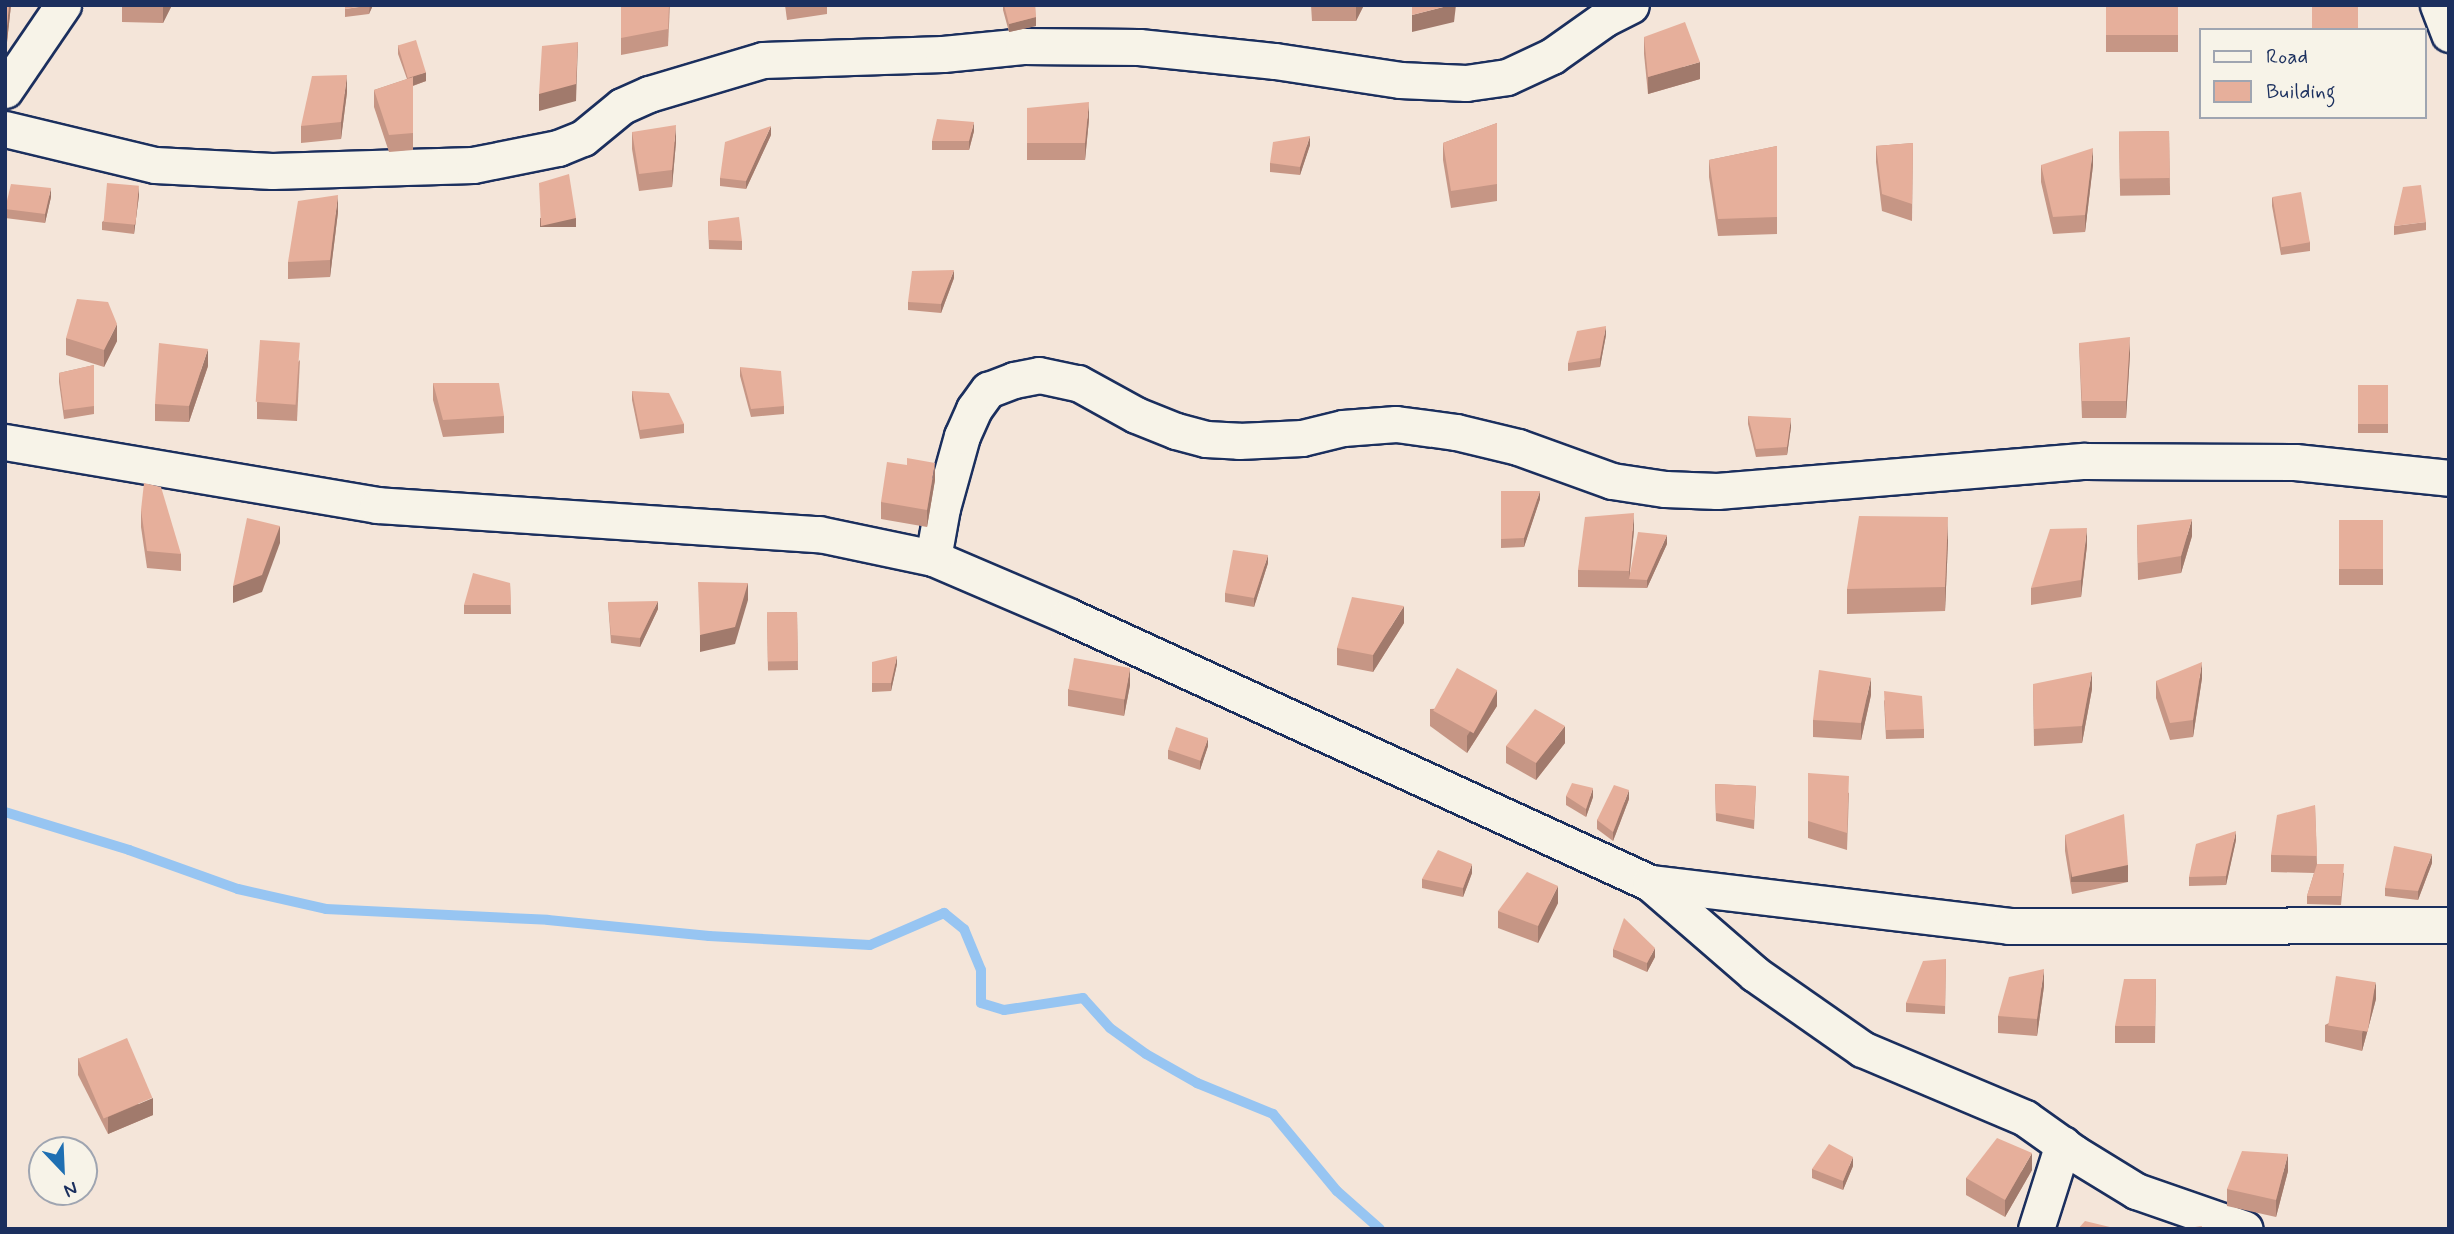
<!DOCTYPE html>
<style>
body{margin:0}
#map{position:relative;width:2454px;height:1234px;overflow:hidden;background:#f4e5d9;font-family:Mynerve,sans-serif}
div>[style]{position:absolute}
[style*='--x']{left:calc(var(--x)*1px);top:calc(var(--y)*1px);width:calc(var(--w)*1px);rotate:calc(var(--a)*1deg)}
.stream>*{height:10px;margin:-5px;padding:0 5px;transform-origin:5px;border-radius:5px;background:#97c5f2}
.roads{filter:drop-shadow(2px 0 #1b2f5e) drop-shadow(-2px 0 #1b2f5e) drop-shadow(0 2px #1b2f5e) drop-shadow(0 -2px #1b2f5e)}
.street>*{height:35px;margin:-17.5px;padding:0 17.5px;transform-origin:17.5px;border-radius:17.5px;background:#f7f3e8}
.wall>*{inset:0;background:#c69685;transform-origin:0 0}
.shaded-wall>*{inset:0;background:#a17a6c;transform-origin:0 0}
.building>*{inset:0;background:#e6af9b;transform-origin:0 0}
span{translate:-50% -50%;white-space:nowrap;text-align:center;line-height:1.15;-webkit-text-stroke:5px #f7f3e8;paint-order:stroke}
.frame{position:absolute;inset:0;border:7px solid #1b2f5e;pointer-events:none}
.legend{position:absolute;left:2199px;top:28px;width:228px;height:91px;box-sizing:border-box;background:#f7f3e8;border:2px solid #9fa5b1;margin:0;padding:9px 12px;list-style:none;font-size:21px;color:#1b2f5e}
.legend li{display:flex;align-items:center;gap:14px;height:35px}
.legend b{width:35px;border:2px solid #9fa5b1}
.north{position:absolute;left:28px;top:1136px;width:70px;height:70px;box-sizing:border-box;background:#f7f3e8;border:2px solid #9fa5b1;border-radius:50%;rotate:157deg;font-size:19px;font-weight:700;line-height:28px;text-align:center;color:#1b2f5e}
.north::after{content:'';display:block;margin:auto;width:24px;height:32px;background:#1f6fb2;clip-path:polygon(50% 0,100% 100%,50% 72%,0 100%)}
</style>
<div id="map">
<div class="stream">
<div style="--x:5;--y:812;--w:130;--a:17"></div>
<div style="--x:129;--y:850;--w:116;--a:19.7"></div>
<div style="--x:238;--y:889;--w:90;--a:12.8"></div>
<div style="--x:326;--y:909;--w:222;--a:2.8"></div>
<div style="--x:548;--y:920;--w:162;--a:5.7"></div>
<div style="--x:709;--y:936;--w:161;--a:3.2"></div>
<div style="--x:870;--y:945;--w:81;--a:-23.4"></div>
<div style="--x:944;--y:913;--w:26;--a:39"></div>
<div style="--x:964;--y:929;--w:44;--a:67.5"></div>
<div style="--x:981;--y:970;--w:33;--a:90"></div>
<div style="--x:981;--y:1003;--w:24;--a:17"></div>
<div style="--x:1004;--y:1010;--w:80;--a:-8.6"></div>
<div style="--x:1083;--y:998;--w:40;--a:48"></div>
<div style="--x:1110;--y:1028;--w:44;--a:35.8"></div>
<div style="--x:1146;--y:1054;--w:59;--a:29.6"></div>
<div style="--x:1197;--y:1083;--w:82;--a:22.2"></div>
<div style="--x:1273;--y:1114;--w:100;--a:50.3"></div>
<div style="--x:1337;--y:1191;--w:57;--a:41.5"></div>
</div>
<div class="roads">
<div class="street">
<div style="--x:2438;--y:5;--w:31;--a:69"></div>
<div style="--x:5;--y:90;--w:103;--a:-55.7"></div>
<div style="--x:5;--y:129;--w:154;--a:13.5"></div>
<div style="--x:155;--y:165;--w:117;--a:2.9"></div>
<div style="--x:272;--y:171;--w:201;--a:-1.7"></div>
<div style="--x:473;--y:165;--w:87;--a:-11.3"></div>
<div style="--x:558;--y:148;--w:27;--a:-22"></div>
<div style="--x:583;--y:138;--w:50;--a:-39.4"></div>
<div style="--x:622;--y:106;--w:30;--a:-24"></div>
<div style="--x:649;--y:94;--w:119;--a:-16.6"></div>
<div style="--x:763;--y:60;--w:180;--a:-1.9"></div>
<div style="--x:943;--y:54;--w:80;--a:-5.7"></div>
<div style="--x:1023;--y:46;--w:116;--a:0.5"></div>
<div style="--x:1139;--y:47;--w:137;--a:5.9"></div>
<div style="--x:1275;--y:61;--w:126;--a:8.6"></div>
<div style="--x:1400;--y:80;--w:66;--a:2.6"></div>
<div style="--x:1466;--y:83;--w:41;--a:-8.3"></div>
<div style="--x:1507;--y:77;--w:50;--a:-25"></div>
<div style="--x:1552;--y:56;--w:64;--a:-35.4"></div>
<div style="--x:1604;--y:19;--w:30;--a:-27"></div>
<div style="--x:5;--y:442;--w:377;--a:9.6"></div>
<div style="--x:377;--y:505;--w:443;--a:3.8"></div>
<div style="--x:819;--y:534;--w:116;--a:11.9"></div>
<div style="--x:933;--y:558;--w:147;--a:23.2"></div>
<div style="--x:1068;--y:616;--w:640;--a:24.64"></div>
<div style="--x:1650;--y:883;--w:362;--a:6.8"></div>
<div style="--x:2009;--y:926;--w:440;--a:-0.1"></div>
<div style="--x:933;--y:558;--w:51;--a:-79.8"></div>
<div style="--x:942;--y:508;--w:75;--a:-74.5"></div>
<div style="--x:962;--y:436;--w:30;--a:-66"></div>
<div style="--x:974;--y:409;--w:24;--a:-54"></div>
<div style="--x:988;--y:390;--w:28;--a:-21"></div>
<div style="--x:1014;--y:380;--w:25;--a:-11"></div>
<div style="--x:1039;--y:375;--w:40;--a:12"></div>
<div style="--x:1078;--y:383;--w:66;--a:28.9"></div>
<div style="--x:1136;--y:415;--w:43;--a:21.8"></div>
<div style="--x:1176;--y:431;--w:31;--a:15"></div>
<div style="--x:1206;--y:439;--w:33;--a:3"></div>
<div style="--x:1239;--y:441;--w:63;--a:-2.7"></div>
<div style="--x:1302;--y:438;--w:42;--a:-13.7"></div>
<div style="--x:1343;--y:428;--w:53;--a:-4.3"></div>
<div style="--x:1396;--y:424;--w:61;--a:7.6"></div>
<div style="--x:1456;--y:432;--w:64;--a:13.6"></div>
<div style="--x:1518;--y:447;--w:100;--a:19.9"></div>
<div style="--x:1612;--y:481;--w:54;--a:8.6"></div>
<div style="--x:1665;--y:489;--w:52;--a:2.2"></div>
<div style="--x:1717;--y:491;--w:369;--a:-4.7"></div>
<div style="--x:2085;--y:461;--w:210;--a:0.3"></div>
<div style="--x:2295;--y:462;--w:155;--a:5.9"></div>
<div style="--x:1650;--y:883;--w:139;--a:40.9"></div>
<div style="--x:1755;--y:974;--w:131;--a:35"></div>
<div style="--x:1862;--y:1049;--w:177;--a:22.9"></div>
<div style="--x:2025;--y:1118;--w:60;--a:35.5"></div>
<div style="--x:2074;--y:1153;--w:73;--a:31.5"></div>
<div style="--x:2136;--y:1191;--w:115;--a:19.2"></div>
<div style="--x:2036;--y:1229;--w:89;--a:-72.4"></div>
</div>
</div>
<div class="wall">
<div style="clip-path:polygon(5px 5px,11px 5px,7px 42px,5px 42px)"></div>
<div style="clip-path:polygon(122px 5px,172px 5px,163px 23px,122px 22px)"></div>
<div style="clip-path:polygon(373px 5px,369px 14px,345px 17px,345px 9px)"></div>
<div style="clip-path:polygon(621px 5px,670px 5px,668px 46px,621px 55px)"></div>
<div style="clip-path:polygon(785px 5px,827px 5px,827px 14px,787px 20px)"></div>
<div style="clip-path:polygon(1003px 5px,1035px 5px,1036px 26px,1009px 32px,1003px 10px)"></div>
<div style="clip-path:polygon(1311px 5px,1364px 5px,1356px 21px,1312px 21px)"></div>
<div style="left:2106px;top:5px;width:72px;height:47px"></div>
<div style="clip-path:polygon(1644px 37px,1700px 79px,1648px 94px,1644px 54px)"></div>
<div style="clip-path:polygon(398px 45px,426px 81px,413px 86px,413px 150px,389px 152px,374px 107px,374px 90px,407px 79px,398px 54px)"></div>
<div style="clip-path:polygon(347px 92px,341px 139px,301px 143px,301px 126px)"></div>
<div style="clip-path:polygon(1027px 108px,1089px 119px,1085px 160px,1027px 160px)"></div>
<div style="clip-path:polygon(1497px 123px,1497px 201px,1451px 208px,1443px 160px,1443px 143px)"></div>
<div style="clip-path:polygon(974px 131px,969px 150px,932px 150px,932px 141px)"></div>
<div style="left:2169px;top:131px;width:64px;height:50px;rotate:89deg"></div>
<div style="clip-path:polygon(632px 132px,676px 142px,672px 187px,639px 191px,632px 149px)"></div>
<div style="clip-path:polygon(771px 135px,746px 189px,720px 186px,720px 178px)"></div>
<div style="clip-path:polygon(1913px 143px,1912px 221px,1882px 211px,1876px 162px,1876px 146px)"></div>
<div style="clip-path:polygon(1310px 145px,1300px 175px,1270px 172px,1270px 163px)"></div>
<div style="clip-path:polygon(1777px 146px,1777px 234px,1718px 236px,1709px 177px,1709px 160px)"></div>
<div style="clip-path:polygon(2041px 165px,2093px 165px,2085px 232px,2053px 234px,2041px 182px)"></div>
<div style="clip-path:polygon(139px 195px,134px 234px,102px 230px,102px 222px)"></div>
<div style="clip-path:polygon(51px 197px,45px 223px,5px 218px,5px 207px)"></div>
<div style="clip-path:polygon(2272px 197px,2310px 242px,2310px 251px,2281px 255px,2272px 206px)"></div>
<div style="clip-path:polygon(338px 212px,330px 277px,288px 279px,288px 262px)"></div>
<div style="clip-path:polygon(708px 221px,742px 241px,742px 250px,709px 249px)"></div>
<div style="clip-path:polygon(2426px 222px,2426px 230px,2394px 235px,2394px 226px)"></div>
<div style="clip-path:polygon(954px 278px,941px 313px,908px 310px,908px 302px)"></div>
<div style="clip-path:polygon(1606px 335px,1600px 367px,1568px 371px,1568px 363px)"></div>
<div style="clip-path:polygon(66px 338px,117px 341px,104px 367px,66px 355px)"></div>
<div style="clip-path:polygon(2079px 343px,2130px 354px,2126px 418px,2082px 418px)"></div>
<div style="clip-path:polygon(300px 360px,297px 421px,257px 419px,257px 402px)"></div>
<div style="clip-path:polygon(94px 365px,94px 414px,64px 419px,59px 382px,59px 373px)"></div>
<div style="clip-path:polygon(208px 366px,189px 422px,155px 421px,155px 404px)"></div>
<div style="clip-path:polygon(740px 367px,784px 406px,784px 414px,751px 417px,740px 376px)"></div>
<div style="clip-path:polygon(433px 383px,504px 416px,504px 433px,443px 437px,433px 400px)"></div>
<div style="left:2388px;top:385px;width:48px;height:30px;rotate:90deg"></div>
<div style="clip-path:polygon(632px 391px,684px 424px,684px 433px,640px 439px,632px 400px)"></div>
<div style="clip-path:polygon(1748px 416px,1791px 427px,1787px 455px,1756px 457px,1748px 424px)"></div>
<div style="clip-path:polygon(907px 465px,935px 480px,927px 527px,881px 519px,881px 502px)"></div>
<div style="clip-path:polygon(1501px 491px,1540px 499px,1524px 547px,1501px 548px)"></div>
<div style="clip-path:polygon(141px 510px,181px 554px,181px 571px,147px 568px,141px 527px)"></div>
<div style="left:2339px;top:520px;width:44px;height:65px"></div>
<div style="clip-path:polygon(2137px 525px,2192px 536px,2181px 573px,2138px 580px)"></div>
<div style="clip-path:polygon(1634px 530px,1630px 573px,1667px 544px,1647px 588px,1578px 587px,1578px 570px)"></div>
<div style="clip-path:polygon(1948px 541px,1945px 611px,1847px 614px,1847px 589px)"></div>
<div style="clip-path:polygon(2087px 545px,2081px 597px,2031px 605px,2031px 588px)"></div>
<div style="clip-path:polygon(1268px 563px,1254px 607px,1225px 602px,1225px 593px)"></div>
<div style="clip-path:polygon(510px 583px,511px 614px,464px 614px,464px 605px)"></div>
<div style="clip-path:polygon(608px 602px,658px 609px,640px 647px,611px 643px)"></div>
<div style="left:797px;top:612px;width:58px;height:30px;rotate:89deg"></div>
<div style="clip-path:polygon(1404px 623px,1373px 672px,1337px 665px,1337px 648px)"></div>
<div style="clip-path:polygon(872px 662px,897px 664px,891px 691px,872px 692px)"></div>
<div style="clip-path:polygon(2202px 678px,2193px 737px,2170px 740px,2156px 698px,2156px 681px)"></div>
<div style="clip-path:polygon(2033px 684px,2092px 689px,2082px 743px,2034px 746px)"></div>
<div style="clip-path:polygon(1130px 685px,1124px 716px,1068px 706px,1068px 689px)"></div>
<div style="clip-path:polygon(1871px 695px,1861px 740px,1813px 737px,1813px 720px)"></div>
<div style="clip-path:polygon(1884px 700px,1924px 729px,1924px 738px,1886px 739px)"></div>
<div style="clip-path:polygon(1497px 706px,1467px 753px,1430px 726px,1430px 709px)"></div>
<div style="clip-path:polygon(1565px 743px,1536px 780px,1506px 763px,1506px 746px)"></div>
<div style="clip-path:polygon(1208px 746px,1200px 770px,1168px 759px,1168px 750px)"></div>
<div style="clip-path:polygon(1808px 773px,1849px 793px,1847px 850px,1808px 838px)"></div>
<div style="clip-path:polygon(1715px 784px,1756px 786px,1754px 829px,1716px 821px)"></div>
<div style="clip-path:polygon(1566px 796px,1593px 797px,1586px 817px,1566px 805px)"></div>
<div style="clip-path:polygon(1629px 799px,1613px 841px,1597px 829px,1597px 820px)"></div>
<div style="clip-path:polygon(2315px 805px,2317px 864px,2344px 873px,2341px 905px,2307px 904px,2307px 896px,2314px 873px,2271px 872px,2271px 855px)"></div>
<div style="clip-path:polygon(2065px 835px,2128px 882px,2072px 894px,2065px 851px)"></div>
<div style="clip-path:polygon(2236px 840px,2226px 885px,2189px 886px,2189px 877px)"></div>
<div style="clip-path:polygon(2432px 863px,2418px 900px,2385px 896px,2385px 888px)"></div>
<div style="clip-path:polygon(1472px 873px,1463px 897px,1422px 888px,1422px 879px)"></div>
<div style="clip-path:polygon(1558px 903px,1538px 943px,1498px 928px,1498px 911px)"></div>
<div style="clip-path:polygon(1613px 949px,1655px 957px,1647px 972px,1613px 957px)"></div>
<div style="clip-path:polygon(1946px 959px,1945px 1014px,1906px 1012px,1906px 1003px)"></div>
<div style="clip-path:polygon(2156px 979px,2155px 1043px,2115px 1043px,2115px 1026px)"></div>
<div style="clip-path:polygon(2044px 986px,2037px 1036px,1998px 1033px,1998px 1016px)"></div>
<div style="clip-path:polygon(2376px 999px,2362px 1051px,2325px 1042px,2325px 1025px)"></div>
<div style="clip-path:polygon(78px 1058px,153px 1115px,108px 1134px,78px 1075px)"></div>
<div style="clip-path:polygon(1853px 1166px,1843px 1190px,1812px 1178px,1812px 1169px)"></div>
<div style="clip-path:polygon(2032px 1170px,2005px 1217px,1966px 1195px,1966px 1178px)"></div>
<div style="clip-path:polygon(2288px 1171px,2276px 1217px,2227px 1206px,2227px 1189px)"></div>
</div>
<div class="shaded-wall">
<div style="clip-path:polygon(9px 5px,11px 5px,7px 42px,7px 26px)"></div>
<div style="clip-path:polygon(163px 5px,172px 5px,163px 23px)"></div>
<div style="clip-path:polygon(370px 5px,373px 5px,369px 14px)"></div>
<div style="clip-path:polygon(1356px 5px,1364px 5px,1356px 21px)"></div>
<div style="clip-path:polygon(1451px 5px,1456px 5px,1454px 22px,1412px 32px,1412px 15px)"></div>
<div style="clip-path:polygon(1036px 17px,1036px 26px,1009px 32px,1009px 24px)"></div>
<div style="clip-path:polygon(578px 42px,576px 101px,539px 111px,539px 94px)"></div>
<div style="clip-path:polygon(1700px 62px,1700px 79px,1648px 94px,1648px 77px)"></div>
<div style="clip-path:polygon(426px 72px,426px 81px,409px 87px,409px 78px)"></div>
<div style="clip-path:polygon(347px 75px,347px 92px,341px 139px,341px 122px)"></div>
<div style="clip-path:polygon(1089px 102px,1089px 119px,1085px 160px,1085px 143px)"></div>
<div style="clip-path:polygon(974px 122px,974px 131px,969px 150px,969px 141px)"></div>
<div style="clip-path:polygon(676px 125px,676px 142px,672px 187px,672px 170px)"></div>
<div style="clip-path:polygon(771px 126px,771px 135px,746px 189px,746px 181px)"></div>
<div style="clip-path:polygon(1310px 136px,1310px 145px,1300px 175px,1300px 167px)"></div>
<div style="clip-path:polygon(2093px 148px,2093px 165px,2085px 232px,2085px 215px)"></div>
<div style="clip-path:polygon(139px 186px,139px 195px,134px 234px,134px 225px)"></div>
<div style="clip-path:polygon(51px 188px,51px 197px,45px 223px,45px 214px)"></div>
<div style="clip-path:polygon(338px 195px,338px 212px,330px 277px,330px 260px)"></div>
<div style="left:576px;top:218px;width:9px;height:36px;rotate:90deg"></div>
<div style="clip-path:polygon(954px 270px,954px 278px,941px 313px,941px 304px)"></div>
<div style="clip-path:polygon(117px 324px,117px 341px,104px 367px,104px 350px)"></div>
<div style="clip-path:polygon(1606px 326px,1606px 335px,1600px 367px,1600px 358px)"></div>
<div style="clip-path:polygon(2130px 337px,2130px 354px,2126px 418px,2126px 401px)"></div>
<div style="clip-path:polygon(208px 349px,208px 366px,189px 422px,189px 406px)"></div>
<div style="clip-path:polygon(1791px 418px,1791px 427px,1787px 455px,1787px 447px)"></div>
<div style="clip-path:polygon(935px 463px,935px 480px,927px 527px,927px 510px)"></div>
<div style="clip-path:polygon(1540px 491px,1540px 499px,1524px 547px,1524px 538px)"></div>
<div style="clip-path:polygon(1634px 513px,1634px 530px,1629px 579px,1629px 571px)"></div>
<div style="clip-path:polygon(1948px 517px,1948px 541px,1945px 611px,1945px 587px)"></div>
<div style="clip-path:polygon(2192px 519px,2192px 536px,2181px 573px,2181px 556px)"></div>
<div style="clip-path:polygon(280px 526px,280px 543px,262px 592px,233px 603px,233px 586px)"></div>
<div style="clip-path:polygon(2087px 528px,2087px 545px,2081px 597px,2081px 580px)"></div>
<div style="clip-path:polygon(1667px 535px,1667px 544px,1647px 588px,1647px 580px)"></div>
<div style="clip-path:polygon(1268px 555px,1268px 563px,1254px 607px,1254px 598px)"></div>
<div style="clip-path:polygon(748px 583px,748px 600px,735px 644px,700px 652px,700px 635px)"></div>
<div style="clip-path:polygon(658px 601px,658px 609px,640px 647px,640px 638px)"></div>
<div style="clip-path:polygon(1404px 606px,1404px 623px,1373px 672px,1373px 655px)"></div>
<div style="clip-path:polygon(897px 656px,897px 664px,891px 691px,891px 683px)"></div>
<div style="clip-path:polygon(2202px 662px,2202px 678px,2193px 737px,2193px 720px)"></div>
<div style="clip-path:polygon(1130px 668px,1130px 685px,1124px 716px,1124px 699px)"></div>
<div style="clip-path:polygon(2092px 672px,2092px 689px,2082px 743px,2082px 726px)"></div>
<div style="clip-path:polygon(1871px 678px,1871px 695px,1861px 740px,1861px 723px)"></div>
<div style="clip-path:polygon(1497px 690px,1497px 706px,1467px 753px,1467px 736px)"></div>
<div style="clip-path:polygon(1565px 726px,1565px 743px,1536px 780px,1536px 763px)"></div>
<div style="clip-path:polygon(1208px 738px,1208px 746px,1200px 770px,1200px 761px)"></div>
<div style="clip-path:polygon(1593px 788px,1593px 797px,1586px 817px,1586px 809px)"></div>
<div style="clip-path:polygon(1629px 790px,1629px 799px,1613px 841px,1613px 832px)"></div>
<div style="clip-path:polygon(2236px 831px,2236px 840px,2226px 885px,2226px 876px)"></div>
<div style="clip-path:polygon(2432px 854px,2432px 863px,2418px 900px,2418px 891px)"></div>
<div style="clip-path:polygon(1472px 864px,1472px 873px,1463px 897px,1463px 888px)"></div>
<div style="left:2128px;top:865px;width:17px;height:57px;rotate:90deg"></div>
<div style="clip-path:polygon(1558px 886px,1558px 903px,1538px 943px,1538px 926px)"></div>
<div style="clip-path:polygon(1655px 948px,1655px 957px,1647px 972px,1647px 963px)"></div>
<div style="clip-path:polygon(2044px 969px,2044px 986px,2037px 1036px,2037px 1019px)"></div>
<div style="clip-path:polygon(2376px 982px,2376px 999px,2362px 1051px,2362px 1034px)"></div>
<div style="clip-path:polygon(153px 1098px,153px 1115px,108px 1134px,108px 1117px)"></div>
<div style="clip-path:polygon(2032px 1153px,2032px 1170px,2005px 1217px,2005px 1200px)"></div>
<div style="clip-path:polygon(2288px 1154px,2288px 1171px,2276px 1217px,2276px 1200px)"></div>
<div style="clip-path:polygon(1853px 1157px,1853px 1166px,1843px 1190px,1843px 1181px)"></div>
</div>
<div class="building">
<div style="clip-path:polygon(5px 5px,9px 5px,7px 26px,5px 25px)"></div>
<div style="clip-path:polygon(134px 5px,163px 5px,163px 6px)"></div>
<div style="clip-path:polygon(345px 5px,370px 5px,345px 9px)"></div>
<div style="clip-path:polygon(621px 5px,669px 5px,668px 29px,621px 38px)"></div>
<div style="clip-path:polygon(1004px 5px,1035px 5px,1036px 17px,1009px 24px)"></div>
<div style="clip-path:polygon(1412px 5px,1451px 5px,1412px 15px)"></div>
<div style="left:2106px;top:5px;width:72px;height:30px"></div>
<div style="left:2312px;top:5px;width:46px;height:25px"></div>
<div style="clip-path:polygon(1685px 22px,1700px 62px,1648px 77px,1644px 37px)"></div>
<div style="left:416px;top:40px;width:34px;height:19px;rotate:73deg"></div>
<div style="clip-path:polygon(578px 42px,576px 84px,539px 94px,542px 46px)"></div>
<div style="clip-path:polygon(347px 75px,341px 122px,301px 126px,312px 76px)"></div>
<div style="clip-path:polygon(413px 77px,413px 133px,389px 135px,374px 90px)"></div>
<div style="clip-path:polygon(1089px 102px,1085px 143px,1027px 143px,1027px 108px)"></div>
<div style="clip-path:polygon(937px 119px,974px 122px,969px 141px,932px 141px)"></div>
<div style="clip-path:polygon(1497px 123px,1497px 184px,1451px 191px,1443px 143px)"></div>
<div style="clip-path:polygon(676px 125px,672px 170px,639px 174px,632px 132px)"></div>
<div style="clip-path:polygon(771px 126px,746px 181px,720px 178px,725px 142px)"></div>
<div style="left:2169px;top:131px;width:47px;height:50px;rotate:89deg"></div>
<div style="clip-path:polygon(1310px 136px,1300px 167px,1270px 163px,1273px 142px)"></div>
<div style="clip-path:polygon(1913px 143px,1912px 204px,1882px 194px,1876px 146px)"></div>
<div style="clip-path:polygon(1777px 146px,1777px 217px,1718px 219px,1709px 160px)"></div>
<div style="clip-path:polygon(2093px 148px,2085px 215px,2053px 217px,2041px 165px)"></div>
<div style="clip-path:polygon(569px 174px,576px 218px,541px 226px,539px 183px)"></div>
<div style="left:107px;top:183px;width:32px;height:39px;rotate:5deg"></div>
<div style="clip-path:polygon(11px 184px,51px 188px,45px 214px,5px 209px)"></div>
<div style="clip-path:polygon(2421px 185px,2426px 222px,2394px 226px,2403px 187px)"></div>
<div style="left:2301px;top:192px;width:51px;height:29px;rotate:80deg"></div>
<div style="clip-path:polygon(338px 195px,330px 260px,288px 262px,298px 201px)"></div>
<div style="clip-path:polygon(739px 217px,742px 241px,709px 240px,708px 221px)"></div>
<div style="clip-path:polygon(954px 270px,941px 304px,908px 302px,912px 271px)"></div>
<div style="clip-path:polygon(77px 299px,108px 302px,117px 324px,104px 350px,66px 338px)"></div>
<div style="clip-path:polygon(1606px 326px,1600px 358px,1568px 363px,1577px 331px)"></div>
<div style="clip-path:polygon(2130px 337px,2126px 401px,2082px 401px,2079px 343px)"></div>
<div style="left:260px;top:340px;width:40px;height:62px;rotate:4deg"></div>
<div style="clip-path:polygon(159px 343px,208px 349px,189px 406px,155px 404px)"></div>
<div style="clip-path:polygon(94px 365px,94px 406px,64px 410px,59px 373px)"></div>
<div style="clip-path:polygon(740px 367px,781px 371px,784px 406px,751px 409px)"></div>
<div style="clip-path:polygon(433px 383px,499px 383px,504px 416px,443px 420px)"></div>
<div style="left:2388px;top:385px;width:39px;height:30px;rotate:90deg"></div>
<div style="clip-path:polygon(632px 391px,669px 393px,684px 424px,640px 430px)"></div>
<div style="clip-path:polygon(1748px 416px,1791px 418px,1787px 447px,1756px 449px)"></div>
<div style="clip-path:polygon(907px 458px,935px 463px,927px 510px,881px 502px,887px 462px,907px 465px)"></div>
<div style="clip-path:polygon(144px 483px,161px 487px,181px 554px,147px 551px,141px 510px)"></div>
<div style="clip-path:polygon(1501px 491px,1540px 491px,1524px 538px,1501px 539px)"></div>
<div style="clip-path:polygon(1634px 513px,1629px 571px,1578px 570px,1585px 517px)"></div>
<div style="clip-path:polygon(1859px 516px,1948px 517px,1945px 587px,1847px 589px)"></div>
<div style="clip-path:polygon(247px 518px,280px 526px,262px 575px,233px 586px)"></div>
<div style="clip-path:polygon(2192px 519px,2181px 556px,2138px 563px,2137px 525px)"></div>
<div style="left:2339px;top:520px;width:44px;height:49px"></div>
<div style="clip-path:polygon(2087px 528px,2081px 580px,2031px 588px,2050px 529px)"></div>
<div style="clip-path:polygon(1638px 532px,1667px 535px,1647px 580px,1629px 579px)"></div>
<div style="clip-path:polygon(1233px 550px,1268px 555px,1254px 598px,1225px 593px)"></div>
<div style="clip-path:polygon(473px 573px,510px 583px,511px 605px,464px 605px)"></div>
<div style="clip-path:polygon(698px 582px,748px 583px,735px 627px,700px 635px)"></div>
<div style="clip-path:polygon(1352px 597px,1404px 606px,1373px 655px,1337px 648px)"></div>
<div style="clip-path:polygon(658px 601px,640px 638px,611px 635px,608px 602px)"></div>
<div style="left:797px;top:612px;width:49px;height:30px;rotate:89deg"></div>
<div style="clip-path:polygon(897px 656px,891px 683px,872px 683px,872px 662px)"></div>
<div style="left:1074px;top:658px;width:57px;height:32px;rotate:10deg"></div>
<div style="clip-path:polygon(2202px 662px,2193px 720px,2170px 723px,2156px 681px)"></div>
<div style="left:1457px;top:668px;width:46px;height:49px;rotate:29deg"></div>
<div style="clip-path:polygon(1819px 670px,1871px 678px,1861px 723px,1813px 720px)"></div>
<div style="clip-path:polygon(2092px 672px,2082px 726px,2034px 729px,2033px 684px)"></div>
<div style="clip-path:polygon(1884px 691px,1922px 696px,1924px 729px,1886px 730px)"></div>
<div style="clip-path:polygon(1535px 709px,1565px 726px,1536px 763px,1506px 746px)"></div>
<div style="left:1176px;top:727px;width:34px;height:24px;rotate:19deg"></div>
<div style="clip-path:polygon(1808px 773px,1849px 776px,1847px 833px,1808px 821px)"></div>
<div style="clip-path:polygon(1572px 783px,1593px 788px,1586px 809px,1566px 796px)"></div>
<div style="clip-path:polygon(1715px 784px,1756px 786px,1754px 820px,1716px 813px)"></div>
<div style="clip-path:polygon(1614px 785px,1629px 790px,1613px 832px,1597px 820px)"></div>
<div style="clip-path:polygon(2315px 805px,2317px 856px,2271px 855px,2277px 815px)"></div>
<div style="clip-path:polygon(2124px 814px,2128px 865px,2072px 877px,2065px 835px)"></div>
<div style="clip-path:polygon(2236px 831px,2226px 876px,2189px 877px,2196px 844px)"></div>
<div style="clip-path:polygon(2394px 846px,2432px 854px,2418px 891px,2385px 888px)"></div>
<div style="clip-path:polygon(1438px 850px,1472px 864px,1463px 888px,1422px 879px)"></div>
<div style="clip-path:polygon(2317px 864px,2344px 864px,2341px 896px,2307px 896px)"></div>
<div style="clip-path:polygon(1527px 872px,1558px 886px,1538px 926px,1498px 911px)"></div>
<div style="clip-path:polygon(1624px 918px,1655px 948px,1647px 963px,1613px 949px)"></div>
<div style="clip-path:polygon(1946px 959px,1945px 1006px,1906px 1003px,1923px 961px)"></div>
<div style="clip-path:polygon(2044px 969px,2037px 1019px,1998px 1016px,2009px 977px)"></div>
<div style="left:2336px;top:976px;width:40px;height:50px;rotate:9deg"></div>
<div style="clip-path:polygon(2124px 979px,2156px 979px,2155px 1026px,2115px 1026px)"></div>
<div style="left:127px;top:1038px;width:65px;height:53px;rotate:67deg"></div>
<div style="clip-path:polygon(1997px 1138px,2032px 1153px,2005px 1200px,1966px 1178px)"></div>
<div style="clip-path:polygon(1829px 1144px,1853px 1157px,1843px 1181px,1812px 1169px)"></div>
<div style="clip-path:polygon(2242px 1151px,2288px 1154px,2276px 1200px,2227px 1189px)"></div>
<div style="clip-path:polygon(2085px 1221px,2114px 1228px,2078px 1229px)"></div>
<div style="clip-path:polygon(2202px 1226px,2201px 1229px,2181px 1229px)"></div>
</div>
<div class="frame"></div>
<ul class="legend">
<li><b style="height:9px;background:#f7f3e8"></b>Road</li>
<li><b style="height:19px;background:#e6af9b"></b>Building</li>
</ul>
<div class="north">N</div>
</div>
